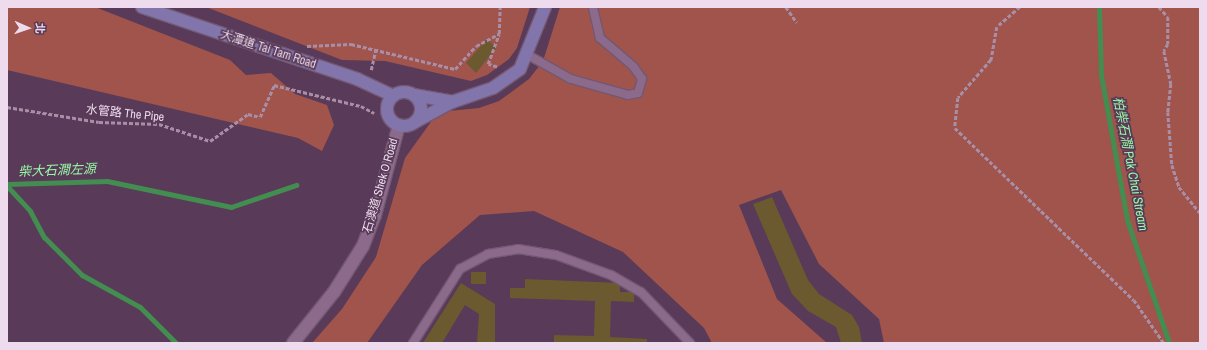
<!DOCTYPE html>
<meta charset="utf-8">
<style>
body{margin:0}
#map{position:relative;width:1207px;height:350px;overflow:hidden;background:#593a58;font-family:"Archivo Narrow","Noto Sans TC",sans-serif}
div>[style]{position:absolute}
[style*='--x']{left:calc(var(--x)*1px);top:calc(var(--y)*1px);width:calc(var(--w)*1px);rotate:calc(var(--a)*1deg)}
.green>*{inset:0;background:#a0544b}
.stream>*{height:5px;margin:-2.5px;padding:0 2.5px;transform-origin:2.5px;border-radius:2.5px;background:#438d51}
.building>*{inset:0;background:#6b592f;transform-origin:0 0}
.path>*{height:2.5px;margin-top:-1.25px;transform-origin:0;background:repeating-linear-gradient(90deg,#a88fa7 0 4px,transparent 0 6px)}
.roads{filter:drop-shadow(1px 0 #735872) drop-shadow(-1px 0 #735872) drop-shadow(0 1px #735872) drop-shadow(0 -1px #735872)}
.service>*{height:8px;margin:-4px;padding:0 4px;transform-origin:4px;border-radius:4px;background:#8c6a8b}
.tertiary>*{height:12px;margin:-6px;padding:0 6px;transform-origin:6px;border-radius:6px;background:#8c6a8b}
.secondary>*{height:12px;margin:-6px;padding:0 6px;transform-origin:6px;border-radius:6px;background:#8275ab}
.secondary>.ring{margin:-6px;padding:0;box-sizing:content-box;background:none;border:12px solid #8275ab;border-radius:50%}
span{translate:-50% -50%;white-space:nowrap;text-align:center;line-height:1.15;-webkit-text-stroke:3.5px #593a58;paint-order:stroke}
.street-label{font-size:12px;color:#eedbed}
.water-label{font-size:13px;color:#96f8a4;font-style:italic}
.frame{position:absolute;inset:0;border:8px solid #eedbed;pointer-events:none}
.north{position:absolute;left:8px;top:8px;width:40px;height:40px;-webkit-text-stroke:3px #593a58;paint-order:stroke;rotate:92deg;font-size:11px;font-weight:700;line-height:16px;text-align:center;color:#eedbed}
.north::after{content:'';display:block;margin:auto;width:14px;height:18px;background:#eedbed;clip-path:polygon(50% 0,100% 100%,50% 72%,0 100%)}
</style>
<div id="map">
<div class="green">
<div style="clip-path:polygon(7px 7px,95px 7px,230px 60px,246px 75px,271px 73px,295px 94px,327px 105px,334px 125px,322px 151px,298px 138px,7px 70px)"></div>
<div style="clip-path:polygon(206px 7px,530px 7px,517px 48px,509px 59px,487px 75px,471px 81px,385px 61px,342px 60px)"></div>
<div style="clip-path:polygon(560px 7px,1200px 7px,1200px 343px,884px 343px,879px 319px,819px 264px,781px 190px,739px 205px,777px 299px,827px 343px,712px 343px,704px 328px,623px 252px,534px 211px,480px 215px,422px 265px,367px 343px,312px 343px,342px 309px,376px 257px,405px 158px,438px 112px,479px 108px,499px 101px,529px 79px,543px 61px)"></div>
</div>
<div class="stream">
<div style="--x:1099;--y:7;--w:68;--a:88.3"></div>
<div style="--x:1101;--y:75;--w:147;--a:79.8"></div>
<div style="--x:1127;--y:220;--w:130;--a:71.1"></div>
<div style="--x:7;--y:184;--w:100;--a:-1.7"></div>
<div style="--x:107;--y:181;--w:127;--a:11.8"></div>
<div style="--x:231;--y:207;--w:69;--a:-18.7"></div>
<div style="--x:7;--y:186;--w:34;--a:47"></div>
<div style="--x:30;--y:211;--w:30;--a:62"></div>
<div style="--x:44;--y:237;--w:54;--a:45"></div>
<div style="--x:82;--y:275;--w:66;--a:28.9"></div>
<div style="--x:140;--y:307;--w:51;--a:45"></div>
</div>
<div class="building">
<div style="clip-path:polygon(487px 39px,496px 48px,476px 73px,466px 63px)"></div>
<div style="clip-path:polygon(772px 197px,808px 280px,819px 294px,852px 315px,859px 327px,862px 343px,841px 343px,836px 327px,808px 311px,792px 294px,753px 204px)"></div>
<div style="left:486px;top:272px;width:12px;height:15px;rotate:90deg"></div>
<div style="clip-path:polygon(525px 279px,620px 283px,620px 292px,634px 292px,634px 302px,611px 301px,610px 337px,647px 339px,647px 343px,554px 343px,554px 335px,594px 336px,595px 301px,510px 298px,510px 288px,525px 288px)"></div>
<div style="clip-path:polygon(461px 283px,495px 304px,495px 343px,477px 343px,479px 314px,465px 305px,442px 343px,423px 343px)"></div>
</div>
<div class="path">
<div style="--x:786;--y:7;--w:19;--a:55"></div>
<div style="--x:1020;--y:7;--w:30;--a:139"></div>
<div style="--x:997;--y:27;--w:34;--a:100"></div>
<div style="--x:991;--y:60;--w:50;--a:131"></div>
<div style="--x:958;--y:98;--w:30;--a:96"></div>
<div style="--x:955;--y:128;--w:248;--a:43.9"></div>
<div style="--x:1134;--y:300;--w:52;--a:55.1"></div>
<div style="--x:1159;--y:7;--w:13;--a:48"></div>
<div style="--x:1168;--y:17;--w:27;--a:90"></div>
<div style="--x:1168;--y:44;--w:8;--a:120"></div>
<div style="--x:1164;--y:51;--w:34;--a:78"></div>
<div style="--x:1171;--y:84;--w:28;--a:96"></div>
<div style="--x:1168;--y:112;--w:53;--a:85.7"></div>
<div style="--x:1172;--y:165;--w:23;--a:72"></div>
<div style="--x:1179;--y:187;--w:33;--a:51"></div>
<div style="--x:307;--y:46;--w:44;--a:-2.6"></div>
<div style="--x:351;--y:44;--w:107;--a:13.5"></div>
<div style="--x:455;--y:69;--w:31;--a:-48"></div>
<div style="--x:476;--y:46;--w:26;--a:-28"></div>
<div style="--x:497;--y:67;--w:9;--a:-162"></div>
<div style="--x:488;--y:64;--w:32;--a:-70"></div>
<div style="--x:499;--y:34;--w:27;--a:-88"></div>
<div style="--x:371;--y:70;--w:22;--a:-77"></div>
<div style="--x:7;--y:107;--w:93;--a:9.3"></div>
<div style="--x:99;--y:122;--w:60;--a:1.9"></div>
<div style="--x:159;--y:124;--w:54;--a:18.4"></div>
<div style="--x:210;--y:141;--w:47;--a:-35.4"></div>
<div style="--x:248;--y:114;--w:12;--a:14"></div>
<div style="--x:260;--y:117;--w:35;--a:-66"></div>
<div style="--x:274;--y:85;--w:89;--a:13.6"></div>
<div style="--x:361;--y:106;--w:15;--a:28"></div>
</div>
<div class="roads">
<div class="service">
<div style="--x:528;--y:55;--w:49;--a:29.2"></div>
<div style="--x:571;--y:79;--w:59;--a:15.7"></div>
<div style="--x:628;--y:95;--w:10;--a:-11"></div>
<div style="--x:638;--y:93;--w:15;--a:-74"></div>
<div style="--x:642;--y:79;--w:14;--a:-124"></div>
<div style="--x:634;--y:67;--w:45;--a:-139.5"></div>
<div style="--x:600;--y:38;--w:32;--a:-103"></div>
<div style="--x:413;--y:343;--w:88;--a:-57.6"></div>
<div style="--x:460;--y:269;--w:32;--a:-28"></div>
<div style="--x:488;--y:254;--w:30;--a:-9"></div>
<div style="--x:518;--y:249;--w:38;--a:9"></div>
<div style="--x:556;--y:255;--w:59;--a:20"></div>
<div style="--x:611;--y:275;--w:34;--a:30"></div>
<div style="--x:641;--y:292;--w:71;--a:46.1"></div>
</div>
<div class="tertiary">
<div style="--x:293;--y:343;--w:65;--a:-51.2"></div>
<div style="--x:334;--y:292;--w:54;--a:-57.8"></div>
<div style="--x:363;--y:246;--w:33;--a:-69"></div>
<div style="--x:375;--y:215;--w:93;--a:-75.1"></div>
</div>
<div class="secondary">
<div style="--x:142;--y:7;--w:227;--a:18.5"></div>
<div style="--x:357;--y:79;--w:40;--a:25"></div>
<div class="ring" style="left:387px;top:92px;width:22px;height:22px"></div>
<div style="--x:414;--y:95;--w:39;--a:10"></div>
<div style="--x:415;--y:122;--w:42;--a:-28.4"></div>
<div style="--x:452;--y:102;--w:43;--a:-18.9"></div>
<div style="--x:493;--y:88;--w:33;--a:-35"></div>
<div style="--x:520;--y:69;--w:67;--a:-68"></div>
</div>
</div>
<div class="street-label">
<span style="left:268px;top:50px;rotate:18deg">大潭道 Tai Tam Road</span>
<span style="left:125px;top:114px;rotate:6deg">水管路 The Pipe</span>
<span style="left:381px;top:186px;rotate:-74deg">石澳道 Shek O Road</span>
</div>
<div class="water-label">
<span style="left:1130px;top:164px;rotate:79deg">柏柴石澗 Pak Chai Stream</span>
<span style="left:57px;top:171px;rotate:-2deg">柴大石澗左源</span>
</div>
<div class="frame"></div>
<div class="north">北</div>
</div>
